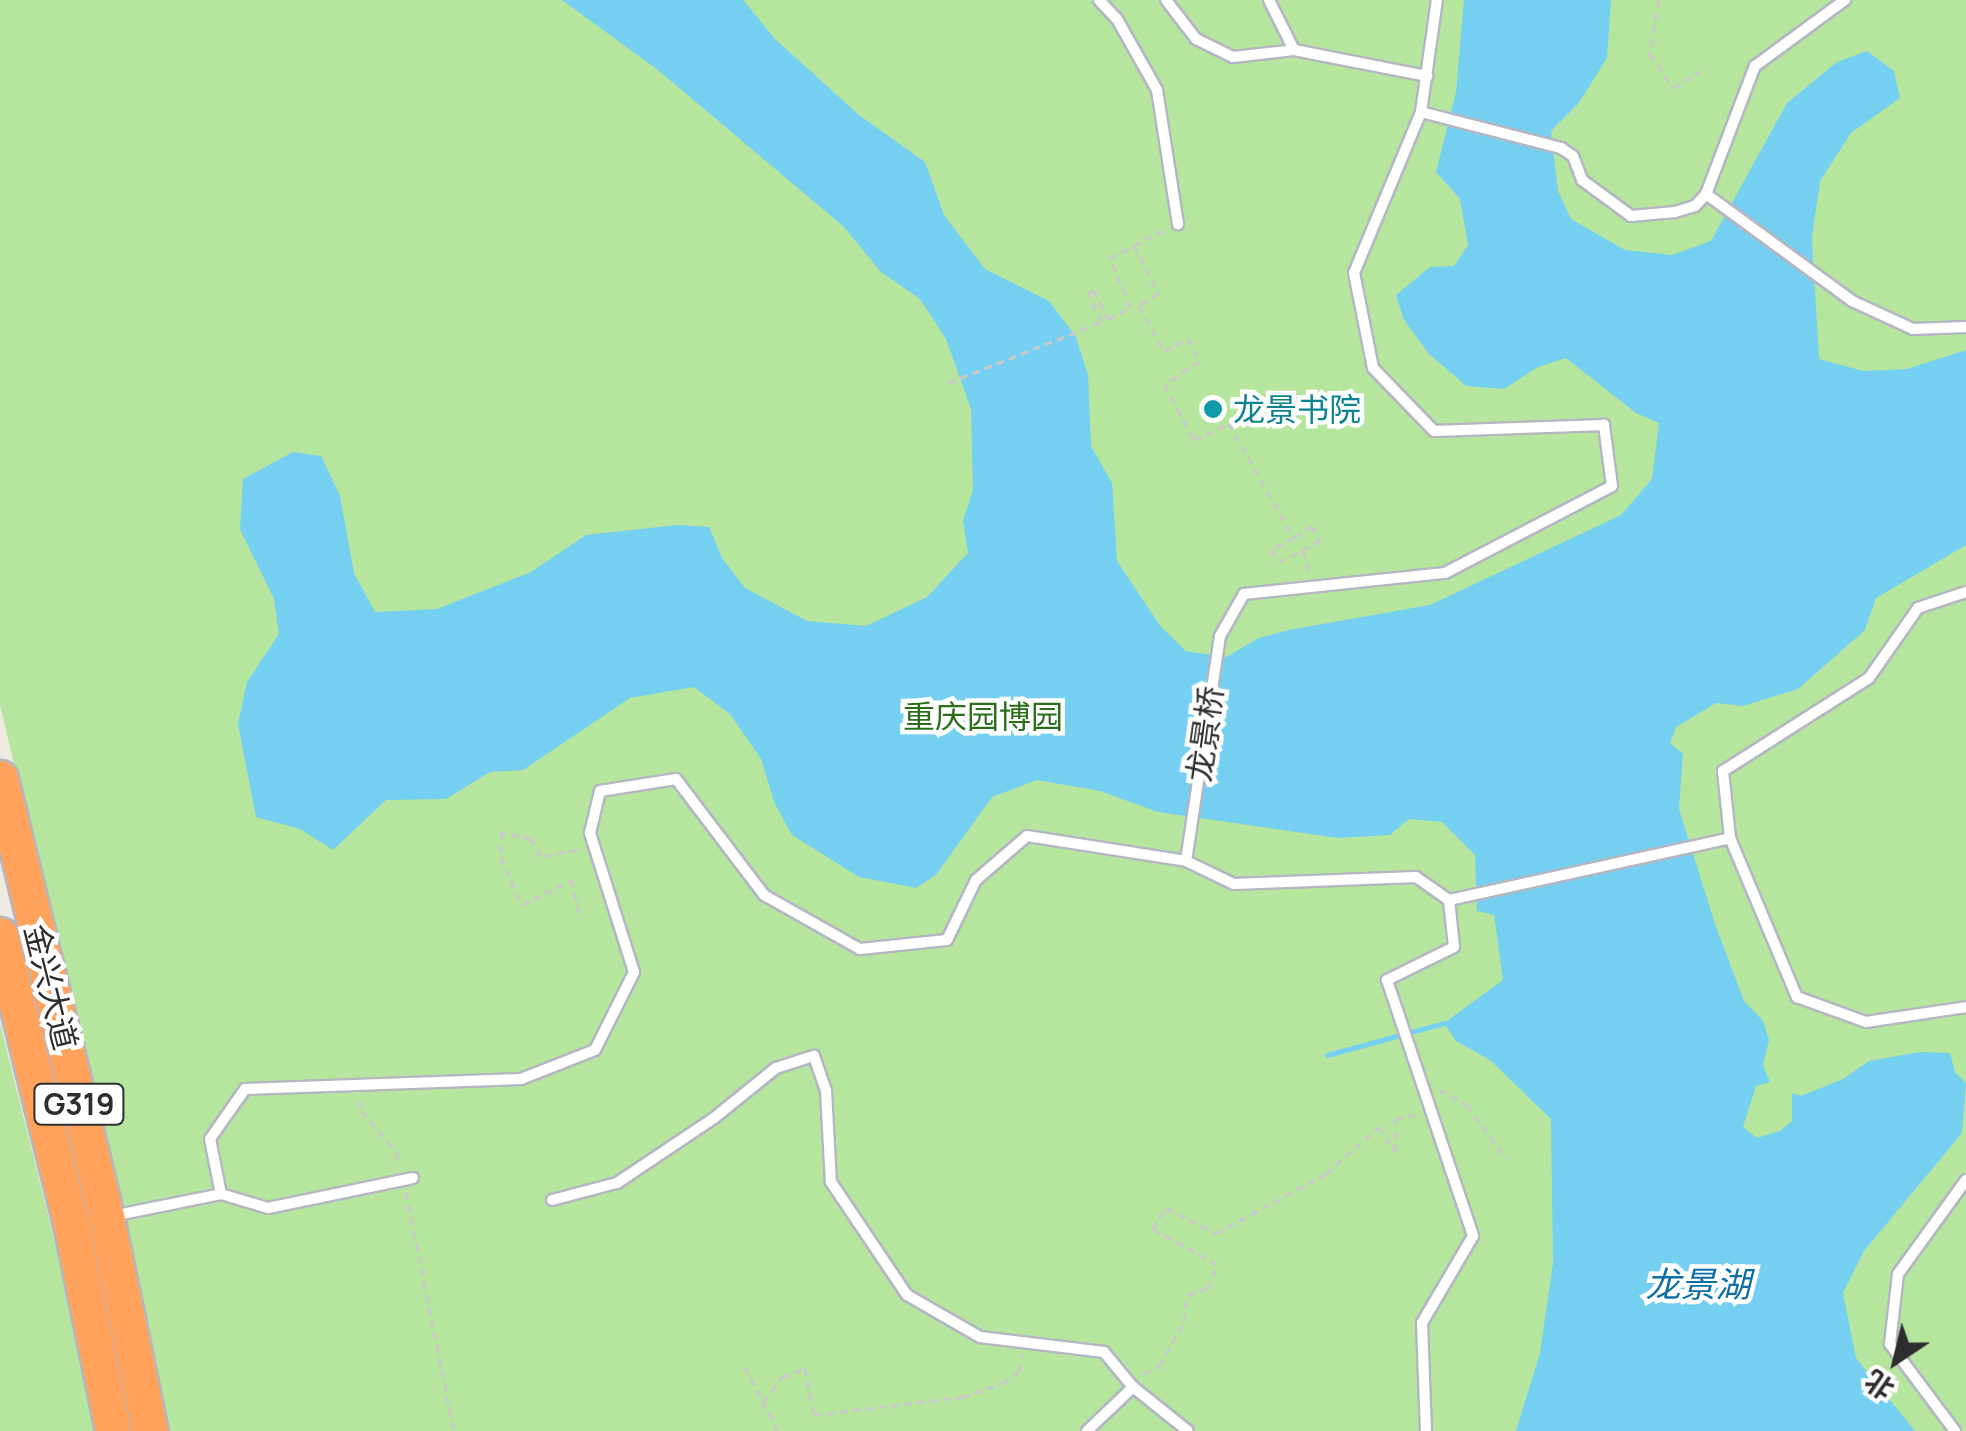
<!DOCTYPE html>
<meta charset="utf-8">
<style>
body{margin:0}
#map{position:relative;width:1966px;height:1431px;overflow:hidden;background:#efe9e1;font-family:Manrope,"Noto Sans SC",sans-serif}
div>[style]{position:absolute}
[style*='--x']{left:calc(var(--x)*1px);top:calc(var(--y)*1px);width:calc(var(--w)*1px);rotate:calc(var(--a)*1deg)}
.green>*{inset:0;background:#b6e59e}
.water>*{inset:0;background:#75cff0}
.stream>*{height:5px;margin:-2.5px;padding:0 2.5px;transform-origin:2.5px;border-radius:2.5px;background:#75cff0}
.path>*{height:2.5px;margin-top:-1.25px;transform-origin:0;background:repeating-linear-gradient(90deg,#c9c9c9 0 8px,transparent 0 13px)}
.roads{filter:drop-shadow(2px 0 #b4b7c1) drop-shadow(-2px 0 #b4b7c1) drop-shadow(0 2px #b4b7c1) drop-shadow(0 -2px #b4b7c1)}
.lane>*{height:10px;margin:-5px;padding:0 5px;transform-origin:5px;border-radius:5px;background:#fff}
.highway>*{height:35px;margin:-17.5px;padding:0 17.5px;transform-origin:17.5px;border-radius:17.5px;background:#ffa35c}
.dots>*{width:28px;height:28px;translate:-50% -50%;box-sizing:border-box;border:5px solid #fff;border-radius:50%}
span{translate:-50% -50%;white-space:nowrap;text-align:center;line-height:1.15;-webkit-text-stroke:9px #fff;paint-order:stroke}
.shield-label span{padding:2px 8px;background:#fff;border:2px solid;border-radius:8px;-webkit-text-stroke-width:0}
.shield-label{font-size:30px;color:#2e2e2e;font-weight:700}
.culture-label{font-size:32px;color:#0d838f}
.left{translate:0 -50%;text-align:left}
.park-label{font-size:32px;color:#2c6e1b}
.street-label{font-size:32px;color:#2e2e2e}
.water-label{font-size:35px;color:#0d6fa3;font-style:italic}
.north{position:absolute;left:1846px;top:1311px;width:100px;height:100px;-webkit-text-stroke:8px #fff;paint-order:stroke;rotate:215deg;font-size:28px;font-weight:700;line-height:40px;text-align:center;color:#2e2e2e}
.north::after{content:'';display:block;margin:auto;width:35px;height:45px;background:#2e2e2e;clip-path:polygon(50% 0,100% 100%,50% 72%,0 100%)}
</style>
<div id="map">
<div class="green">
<div style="clip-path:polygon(0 0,1966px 0,1966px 1431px,166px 1431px,120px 1205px,0 705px)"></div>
<div style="clip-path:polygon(0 1023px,102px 1431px,0 1431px)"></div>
</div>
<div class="water">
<div style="clip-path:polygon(562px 0,743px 0,775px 39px,859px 115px,925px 162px,944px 215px,985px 269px,1049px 301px,1076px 337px,1088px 375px,1091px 446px,1112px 483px,1117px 561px,1161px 627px,1186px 651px,1226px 657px,1259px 638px,1288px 630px,1430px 605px,1621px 515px,1652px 479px,1659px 423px,1636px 413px,1566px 358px,1538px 367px,1504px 389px,1466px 386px,1429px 354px,1404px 320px,1396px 295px,1430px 267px,1454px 266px,1468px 245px,1460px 199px,1436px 172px,1456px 92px,1464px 0,1611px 0,1607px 58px,1578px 104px,1551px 131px,1558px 191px,1571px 219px,1625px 250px,1672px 255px,1711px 241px,1787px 103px,1837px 62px,1867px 51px,1894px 71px,1900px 98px,1851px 133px,1820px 181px,1812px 237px,1819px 359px,1863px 371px,1907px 369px,1966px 350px,1966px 545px,1876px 598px,1865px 630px,1798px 689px,1743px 706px,1716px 703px,1676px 727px,1670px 743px,1683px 754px,1679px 809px,1715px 924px,1744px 1001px,1763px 1021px,1769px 1040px,1763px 1065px,1770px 1082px,1756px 1086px,1743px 1127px,1757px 1138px,1780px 1131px,1792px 1121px,1792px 1093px,1801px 1096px,1843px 1079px,1869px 1061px,1919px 1052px,1950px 1053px,1955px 1072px,1966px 1083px,1962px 1133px,1864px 1251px,1843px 1293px,1856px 1358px,1915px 1431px,1516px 1431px,1540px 1353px,1553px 1263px,1551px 1119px,1490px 1060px,1456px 1041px,1444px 1023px,1503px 980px,1494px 915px,1477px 911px,1475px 855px,1442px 822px,1409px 819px,1390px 835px,1338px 838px,1158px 812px,1100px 791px,1037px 780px,992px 797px,936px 875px,916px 888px,859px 877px,792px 835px,775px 804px,761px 759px,730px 714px,694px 687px,630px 698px,523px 770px,490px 772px,446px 799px,386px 800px,333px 850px,300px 829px,256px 817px,238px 724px,247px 682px,279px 634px,274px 599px,240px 529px,243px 479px,293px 452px,321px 456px,340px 496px,354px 573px,375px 612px,437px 609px,531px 572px,586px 535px,677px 525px,709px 527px,722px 558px,745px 588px,807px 621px,866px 626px,927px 597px,968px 553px,963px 521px,973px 490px,971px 409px,946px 339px,920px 299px,881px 272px,844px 227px,658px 70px)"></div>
</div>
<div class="stream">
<div style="--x:1327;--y:1055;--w:121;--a:-15.3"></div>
</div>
<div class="path">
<div style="--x:1659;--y:0;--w:55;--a:99.5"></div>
<div style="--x:1650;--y:54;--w:41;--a:55.9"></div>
<div style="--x:1673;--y:88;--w:32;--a:-32"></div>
<div style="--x:1134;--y:245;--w:55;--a:63"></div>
<div style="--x:1159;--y:294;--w:23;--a:149"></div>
<div style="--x:1139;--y:306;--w:51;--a:60.9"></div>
<div style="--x:1164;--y:351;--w:27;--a:-28"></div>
<div style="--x:1188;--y:338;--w:26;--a:65"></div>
<div style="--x:1199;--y:362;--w:41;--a:145.9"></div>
<div style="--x:1165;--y:385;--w:62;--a:62.2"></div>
<div style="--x:1194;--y:440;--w:39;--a:-26"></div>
<div style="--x:1229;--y:423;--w:132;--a:60.5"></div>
<div style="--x:1294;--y:538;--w:26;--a:152"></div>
<div style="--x:1271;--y:550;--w:14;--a:56"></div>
<div style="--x:1279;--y:562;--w:27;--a:-27"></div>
<div style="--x:1303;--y:550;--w:22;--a:74"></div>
<div style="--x:948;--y:383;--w:165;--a:-21.7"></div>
<div style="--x:1101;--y:322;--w:31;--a:-115"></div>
<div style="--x:1088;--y:294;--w:7;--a:-34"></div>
<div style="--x:1094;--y:290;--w:32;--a:64"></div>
<div style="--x:1108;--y:319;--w:25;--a:-27"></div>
<div style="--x:1130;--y:308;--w:54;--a:-111.8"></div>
<div style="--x:1110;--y:258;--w:63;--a:-27.4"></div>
<div style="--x:1295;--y:537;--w:20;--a:-33"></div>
<div style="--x:1312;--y:526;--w:17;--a:62"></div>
<div style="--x:1320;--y:541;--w:19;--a:152"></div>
<div style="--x:578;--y:850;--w:38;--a:169"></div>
<div style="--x:541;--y:857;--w:20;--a:-120"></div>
<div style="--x:531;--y:840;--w:30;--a:-165"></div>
<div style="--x:502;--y:832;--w:25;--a:92"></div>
<div style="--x:501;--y:857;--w:52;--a:66.4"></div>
<div style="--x:522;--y:905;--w:56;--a:-26.6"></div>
<div style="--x:572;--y:880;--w:40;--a:78"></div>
<div style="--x:1439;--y:1090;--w:32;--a:28"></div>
<div style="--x:1467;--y:1105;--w:67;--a:53.5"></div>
<div style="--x:360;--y:1101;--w:10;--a:79"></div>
<div style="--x:362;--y:1111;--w:52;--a:49.6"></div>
<div style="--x:396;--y:1151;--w:15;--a:74"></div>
<div style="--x:406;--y:1192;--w:244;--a:78.6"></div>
<div style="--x:745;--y:1367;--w:72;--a:62.7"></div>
<div style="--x:1143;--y:1374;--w:18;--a:-27"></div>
<div style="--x:1159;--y:1366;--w:51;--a:-60.4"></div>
<div style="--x:1184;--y:1322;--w:27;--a:-84"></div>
<div style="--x:1187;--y:1295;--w:21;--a:-17"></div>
<div style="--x:1207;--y:1289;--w:26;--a:-67"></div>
<div style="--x:1217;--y:1265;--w:74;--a:-151"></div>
<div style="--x:1152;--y:1229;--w:25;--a:-56"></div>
<div style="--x:1166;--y:1208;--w:56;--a:26.6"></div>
<div style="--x:1216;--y:1233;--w:125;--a:-28.2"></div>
<div style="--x:1326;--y:1174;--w:71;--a:-41.6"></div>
<div style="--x:1379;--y:1127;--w:30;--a:57"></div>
<div style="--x:1395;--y:1152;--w:33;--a:-90"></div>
<div style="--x:1395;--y:1119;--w:23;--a:-13"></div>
<div style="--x:763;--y:1402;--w:31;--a:-53"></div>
<div style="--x:782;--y:1377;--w:25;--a:-21"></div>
<div style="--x:805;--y:1368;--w:48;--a:79.2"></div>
<div style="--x:814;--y:1415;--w:149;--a:-6.9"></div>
<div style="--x:962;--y:1397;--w:43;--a:-18.9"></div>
<div style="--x:1003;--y:1383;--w:20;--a:-37"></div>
<div style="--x:1019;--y:1371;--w:17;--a:-80"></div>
</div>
<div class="roads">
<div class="lane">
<div style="--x:1099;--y:0;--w:26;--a:47"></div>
<div style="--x:1117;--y:19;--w:81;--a:60.6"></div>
<div style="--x:1157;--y:90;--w:136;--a:81.1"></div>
<div style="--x:1166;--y:0;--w:49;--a:52.4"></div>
<div style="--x:1196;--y:39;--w:41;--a:25.9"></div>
<div style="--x:1233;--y:57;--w:61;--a:-6.5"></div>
<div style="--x:1294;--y:50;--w:136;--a:11.1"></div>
<div style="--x:1269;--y:0;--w:56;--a:63.4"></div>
<div style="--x:1421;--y:112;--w:145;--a:14.4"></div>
<div style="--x:1561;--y:148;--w:14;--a:34"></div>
<div style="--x:1573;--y:156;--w:26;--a:69"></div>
<div style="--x:1582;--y:180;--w:61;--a:36.3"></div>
<div style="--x:1631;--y:216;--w:44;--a:-5.2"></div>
<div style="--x:1675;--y:212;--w:21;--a:-17"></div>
<div style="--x:1695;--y:206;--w:16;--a:-47"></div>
<div style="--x:1706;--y:194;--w:137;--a:-69.1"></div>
<div style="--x:1755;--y:66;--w:112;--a:-36.3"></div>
<div style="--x:1706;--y:194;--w:181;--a:36.2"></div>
<div style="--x:1852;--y:301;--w:67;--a:24.7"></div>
<div style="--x:1913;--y:329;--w:53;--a:-2.2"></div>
<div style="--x:1966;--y:592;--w:51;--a:161.6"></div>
<div style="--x:1918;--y:608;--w:85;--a:125"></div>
<div style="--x:1869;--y:678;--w:173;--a:147.5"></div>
<div style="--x:1723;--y:771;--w:67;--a:84"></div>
<div style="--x:1730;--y:838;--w:173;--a:67.2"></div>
<div style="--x:1797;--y:997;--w:73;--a:19.9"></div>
<div style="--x:1866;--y:1022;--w:101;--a:-8.5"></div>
<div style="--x:1186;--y:861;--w:228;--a:-81.4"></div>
<div style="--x:1220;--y:636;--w:48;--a:-60.3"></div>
<div style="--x:1244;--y:594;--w:202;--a:-6"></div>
<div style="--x:1445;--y:573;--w:188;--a:-27.5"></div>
<div style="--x:1612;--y:486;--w:62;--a:-97.5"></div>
<div style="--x:1604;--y:425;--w:170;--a:178"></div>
<div style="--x:1434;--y:431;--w:88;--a:-134.1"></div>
<div style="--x:1373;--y:368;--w:97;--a:-101.3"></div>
<div style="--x:1354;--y:273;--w:174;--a:-67.4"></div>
<div style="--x:1421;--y:112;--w:113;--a:-81.9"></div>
<div style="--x:1449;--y:900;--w:288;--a:-12.4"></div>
<div style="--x:221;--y:1194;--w:49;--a:16.6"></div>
<div style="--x:268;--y:1208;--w:148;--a:-11.7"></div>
<div style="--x:552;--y:1200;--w:67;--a:-14.7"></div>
<div style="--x:617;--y:1183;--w:117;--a:-33.8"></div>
<div style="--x:714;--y:1118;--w:80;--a:-38.9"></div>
<div style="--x:776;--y:1068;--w:40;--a:-18"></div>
<div style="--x:814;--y:1056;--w:37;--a:71"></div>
<div style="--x:826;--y:1091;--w:91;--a:86.9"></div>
<div style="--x:831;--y:1182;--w:136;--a:56.1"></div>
<div style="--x:907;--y:1295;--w:84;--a:29.9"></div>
<div style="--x:980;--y:1337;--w:125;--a:6.9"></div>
<div style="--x:1104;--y:1352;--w:45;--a:50.4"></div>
<div style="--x:1133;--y:1387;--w:70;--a:38.7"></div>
<div style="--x:112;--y:1216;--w:111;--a:-11.4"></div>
<div style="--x:221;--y:1194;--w:56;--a:-101.3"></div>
<div style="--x:210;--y:1139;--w:61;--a:-55"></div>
<div style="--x:245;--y:1089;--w:276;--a:-2.1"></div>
<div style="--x:521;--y:1079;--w:79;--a:-21.4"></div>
<div style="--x:595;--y:1050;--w:87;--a:-63.4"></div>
<div style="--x:634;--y:972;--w:146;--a:-107.6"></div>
<div style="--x:590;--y:833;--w:43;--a:-76.6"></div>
<div style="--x:600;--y:791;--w:77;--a:-9"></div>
<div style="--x:676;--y:779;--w:146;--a:52.8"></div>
<div style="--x:764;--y:895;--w:110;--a:29.4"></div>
<div style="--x:860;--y:949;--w:87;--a:-5.9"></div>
<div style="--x:947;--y:940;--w:67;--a:-64.2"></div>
<div style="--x:976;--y:880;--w:67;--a:-40.8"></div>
<div style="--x:1027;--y:836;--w:161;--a:8.9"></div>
<div style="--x:1186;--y:861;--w:53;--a:25.6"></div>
<div style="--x:1234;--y:884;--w:182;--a:-2.2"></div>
<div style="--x:1416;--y:877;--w:40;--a:34.9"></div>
<div style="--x:1449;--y:900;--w:47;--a:83.9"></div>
<div style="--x:1454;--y:947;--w:75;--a:153.8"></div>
<div style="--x:1387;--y:980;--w:270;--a:71.4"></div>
<div style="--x:1473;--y:1236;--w:101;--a:120.4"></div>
<div style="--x:1422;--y:1323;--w:108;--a:87.9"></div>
<div style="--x:1087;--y:1431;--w:64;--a:-43.7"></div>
<div style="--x:1955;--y:1431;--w:109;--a:-126.8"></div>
<div style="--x:1890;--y:1344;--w:70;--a:-83.5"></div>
<div style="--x:1898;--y:1274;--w:116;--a:-54.1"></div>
</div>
<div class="highway">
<div style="--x:0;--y:778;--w:452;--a:76.4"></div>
<div style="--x:106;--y:1217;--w:218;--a:78.4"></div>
<div style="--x:0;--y:935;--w:298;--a:76.2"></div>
<div style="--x:71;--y:1224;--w:211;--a:78.5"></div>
</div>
</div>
<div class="dots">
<div style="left:1213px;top:409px;background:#0f9aa8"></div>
</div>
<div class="shield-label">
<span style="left:79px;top:1104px">G319</span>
</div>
<div class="culture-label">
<span class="left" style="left:1233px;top:409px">龙景书院</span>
</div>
<div class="park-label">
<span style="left:983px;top:716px">重庆园博园</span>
</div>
<div class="street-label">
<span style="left:1205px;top:734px;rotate:-82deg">龙景桥</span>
<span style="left:51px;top:987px;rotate:76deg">金兴大道</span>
</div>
<div class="water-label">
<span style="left:1698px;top:1284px">龙景湖</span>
</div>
<div class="north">北</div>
</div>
